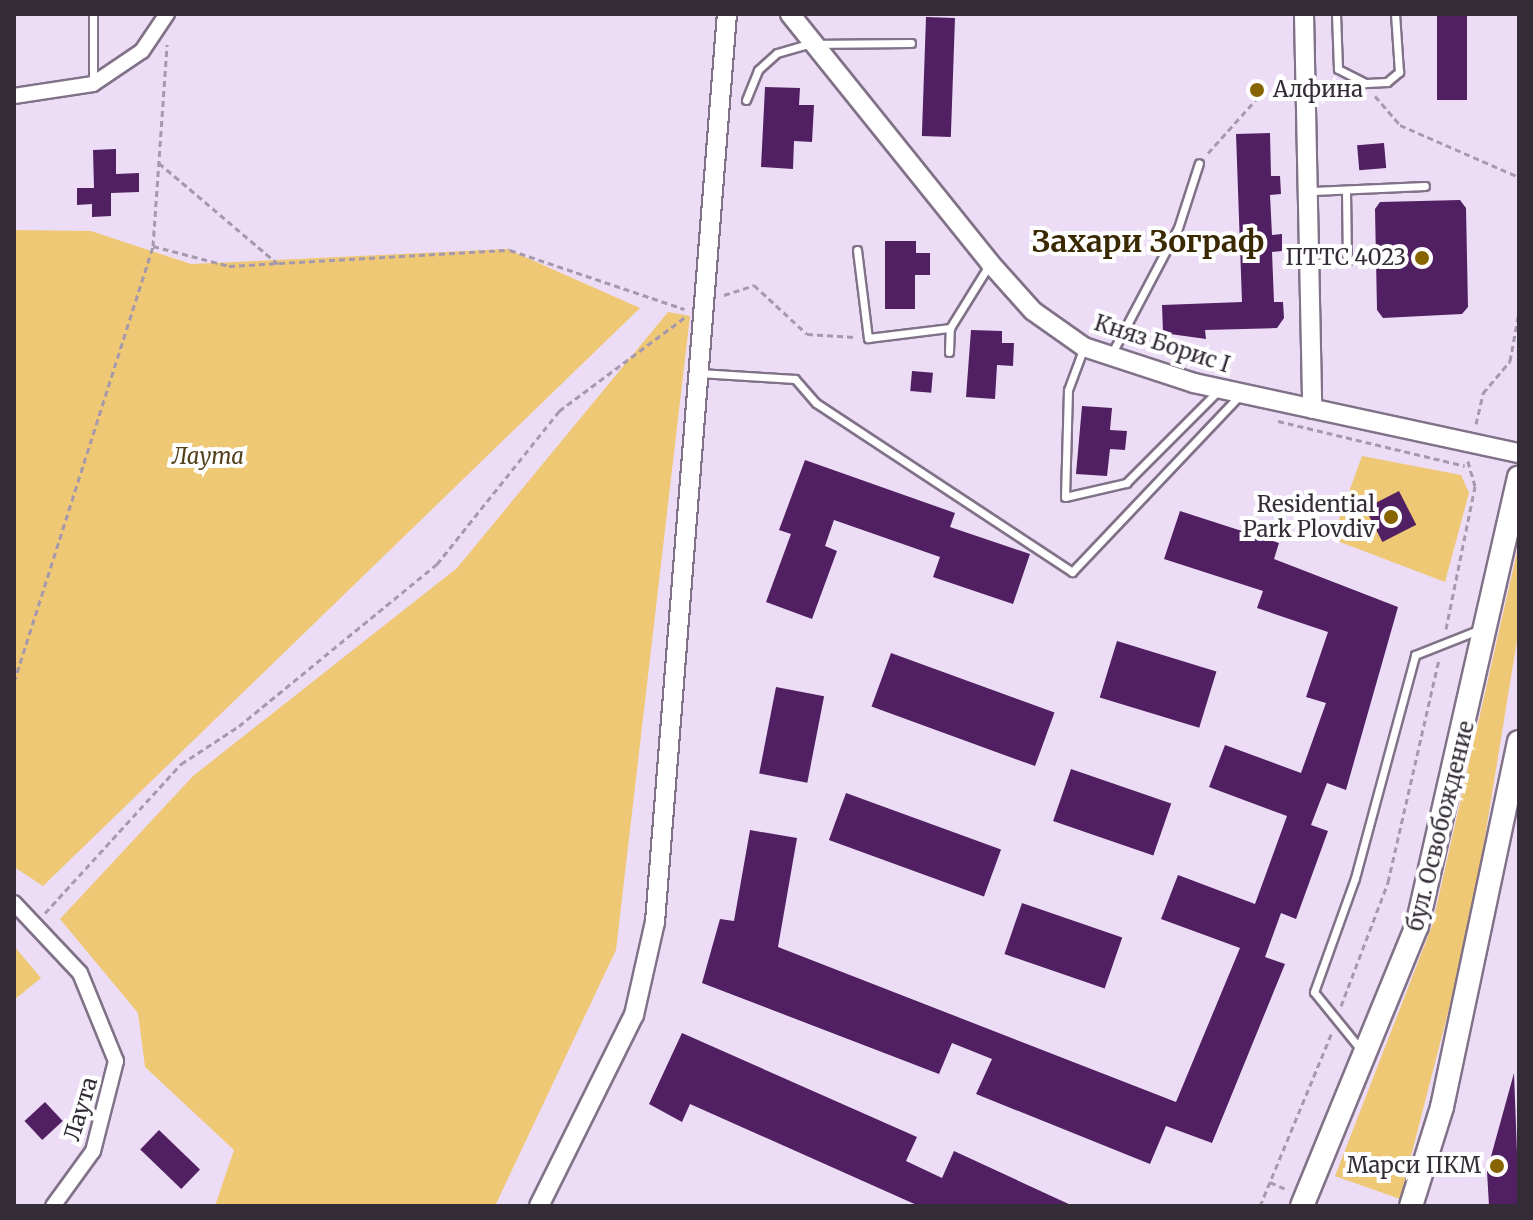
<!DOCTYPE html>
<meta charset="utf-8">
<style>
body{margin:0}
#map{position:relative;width:1533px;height:1220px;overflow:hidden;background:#eddcf5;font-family:Merriweather,serif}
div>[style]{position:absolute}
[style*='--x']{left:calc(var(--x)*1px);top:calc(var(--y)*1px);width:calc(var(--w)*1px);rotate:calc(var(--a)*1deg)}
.green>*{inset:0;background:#eec875}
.building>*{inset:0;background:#502062;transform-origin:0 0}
.path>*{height:3px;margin-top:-1.5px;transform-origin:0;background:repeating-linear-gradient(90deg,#a699ac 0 6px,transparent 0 10px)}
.roads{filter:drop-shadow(2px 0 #817288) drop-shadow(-2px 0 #817288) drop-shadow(0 2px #817288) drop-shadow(0 -2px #817288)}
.service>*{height:7px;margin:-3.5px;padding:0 3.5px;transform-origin:3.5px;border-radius:3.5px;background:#fff}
.minor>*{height:14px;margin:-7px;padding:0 7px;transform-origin:7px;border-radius:7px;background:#fff}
.tertiary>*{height:18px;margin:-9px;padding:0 9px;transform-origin:9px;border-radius:9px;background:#fff}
.primary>*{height:22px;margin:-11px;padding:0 11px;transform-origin:11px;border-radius:11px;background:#fff}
.dots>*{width:22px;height:22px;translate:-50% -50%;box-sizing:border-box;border:4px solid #fff;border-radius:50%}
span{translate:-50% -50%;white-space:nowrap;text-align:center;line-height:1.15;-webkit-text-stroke:8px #fff;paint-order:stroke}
.poi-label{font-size:22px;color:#342d37}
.left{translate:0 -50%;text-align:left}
.right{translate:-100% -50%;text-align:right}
.street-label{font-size:22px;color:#342d37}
.park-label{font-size:22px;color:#53411b;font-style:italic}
.district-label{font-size:30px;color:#392800;font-weight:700}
.frame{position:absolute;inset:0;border:16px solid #342d37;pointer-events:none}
</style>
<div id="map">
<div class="green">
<div style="clip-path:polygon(14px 230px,91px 231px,191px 264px,507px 249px,640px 308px,43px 886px,14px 867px)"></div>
<div style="clip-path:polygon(668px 312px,690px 316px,616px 950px,495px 1206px,215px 1206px,234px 1150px,145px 1067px,138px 1013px,60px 919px,193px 776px,457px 568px)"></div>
<div style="clip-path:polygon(1362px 456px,1461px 475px,1469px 493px,1445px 582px,1332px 539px)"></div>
<div style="clip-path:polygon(1519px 543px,1519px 628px,1471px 923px,1400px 1199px,1335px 1176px,1432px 926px)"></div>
<div style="clip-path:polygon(14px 946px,41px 978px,14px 1000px)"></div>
</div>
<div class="building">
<div style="left:1437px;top:14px;width:30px;height:86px"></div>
<div style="left:926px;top:17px;width:29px;height:119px;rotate:2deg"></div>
<div style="clip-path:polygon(765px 87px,800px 88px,799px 105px,814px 105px,812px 142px,794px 141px,793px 169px,761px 167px)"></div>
<div style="clip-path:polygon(1270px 133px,1271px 176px,1280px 176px,1281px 194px,1270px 195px,1272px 235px,1282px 234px,1282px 251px,1272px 252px,1274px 302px,1283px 302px,1284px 318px,1277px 328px,1205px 330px,1206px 339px,1163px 333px,1162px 305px,1242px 302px,1236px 134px)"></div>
<div style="left:1384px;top:143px;width:25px;height:27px;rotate:85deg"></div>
<div style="clip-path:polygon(116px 149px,116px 174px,139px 173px,139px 192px,111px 193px,111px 216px,92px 217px,92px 204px,77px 205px,77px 188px,94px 188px,93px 150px)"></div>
<div style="clip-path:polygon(1460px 200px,1466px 208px,1468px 307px,1462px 314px,1383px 318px,1377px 310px,1375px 209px,1380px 202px)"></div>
<div style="clip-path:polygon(885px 241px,916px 241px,916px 253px,930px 253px,930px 275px,915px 275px,915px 309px,885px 309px)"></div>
<div style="clip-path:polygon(971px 330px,1002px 331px,1002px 343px,1014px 343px,1013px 366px,997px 365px,995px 399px,966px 397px)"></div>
<div style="left:912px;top:371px;width:21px;height:20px;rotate:5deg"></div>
<div style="clip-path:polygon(1082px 406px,1112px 408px,1110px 430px,1127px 431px,1125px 450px,1110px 449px,1107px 476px,1076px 474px)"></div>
<div style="clip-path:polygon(805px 460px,955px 513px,950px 527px,1030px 554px,1013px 604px,933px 577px,940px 557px,834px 520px,825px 546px,837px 551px,812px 619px,766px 602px,791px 534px,779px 530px)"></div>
<div style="left:1399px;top:491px;width:38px;height:38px;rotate:63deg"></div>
<div style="clip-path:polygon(1180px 511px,1279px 543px,1274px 559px,1398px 607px,1346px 790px,1327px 783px,1311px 825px,1328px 831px,1296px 919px,1281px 913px,1265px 957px,1285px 964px,1212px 1143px,1166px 1126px,1150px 1164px,976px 1094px,992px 1059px,952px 1043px,939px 1074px,702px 983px,720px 919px,734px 921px,750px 830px,797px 838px,778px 947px,1176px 1102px,1240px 948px,1161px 919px,1178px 875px,1255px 904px,1287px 816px,1209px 787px,1225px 745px,1301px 773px,1326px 703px,1306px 697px,1328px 632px,1257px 608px,1263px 591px,1164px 559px)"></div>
<div style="left:1117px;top:641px;width:104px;height:59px;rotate:17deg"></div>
<div style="left:891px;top:653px;width:174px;height:57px;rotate:20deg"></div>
<div style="left:776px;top:687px;width:49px;height:88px;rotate:11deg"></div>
<div style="left:1071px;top:769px;width:106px;height:55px;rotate:19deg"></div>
<div style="left:846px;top:793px;width:165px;height:50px;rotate:20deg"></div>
<div style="left:1022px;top:903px;width:106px;height:54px;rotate:19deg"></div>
<div style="clip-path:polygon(682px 1033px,917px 1137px,906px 1161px,942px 1178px,954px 1151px,1073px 1206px,919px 1206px,690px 1104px,682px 1122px,649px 1104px)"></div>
<div style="clip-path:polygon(1514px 1073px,1519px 1206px,1489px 1206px,1487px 1171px)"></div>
<div style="left:45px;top:1102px;width:26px;height:28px;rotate:47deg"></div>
<div style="left:159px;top:1130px;width:57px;height:27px;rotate:44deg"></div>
</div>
<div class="path">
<div style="--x:1375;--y:96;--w:38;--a:49"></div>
<div style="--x:1400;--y:125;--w:130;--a:23.6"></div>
<div style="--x:1208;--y:153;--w:78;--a:-48.1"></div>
<div style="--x:1260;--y:95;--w:26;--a:-9"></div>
<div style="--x:159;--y:163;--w:156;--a:40.3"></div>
<div style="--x:153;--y:246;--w:79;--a:14.7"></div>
<div style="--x:229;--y:266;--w:281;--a:-3.3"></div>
<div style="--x:510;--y:250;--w:184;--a:18.7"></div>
<div style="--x:724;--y:295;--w:32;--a:-18"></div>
<div style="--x:754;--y:285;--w:72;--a:42.8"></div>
<div style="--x:807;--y:334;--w:48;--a:3.6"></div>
<div style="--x:1278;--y:421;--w:192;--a:13.5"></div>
<div style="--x:1476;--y:424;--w:32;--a:-77"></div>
<div style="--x:1483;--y:393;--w:42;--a:-49.8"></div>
<div style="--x:1510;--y:361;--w:50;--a:-79.6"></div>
<div style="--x:1446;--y:629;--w:146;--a:-78.5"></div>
<div style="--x:1475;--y:486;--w:29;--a:-106"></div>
<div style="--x:14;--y:682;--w:458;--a:-72.3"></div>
<div style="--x:153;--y:246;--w:202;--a:-86"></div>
<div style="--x:45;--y:913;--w:202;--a:-47.6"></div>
<div style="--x:181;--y:764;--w:69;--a:-33.2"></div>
<div style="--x:239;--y:726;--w:256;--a:-39.3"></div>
<div style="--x:437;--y:564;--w:196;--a:-51.4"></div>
<div style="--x:559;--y:411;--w:157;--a:-36.7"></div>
<div style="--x:1341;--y:1006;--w:133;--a:-69.2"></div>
<div style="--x:1388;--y:882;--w:228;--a:-77.1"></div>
<div style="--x:1270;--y:1182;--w:20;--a:24"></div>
<div style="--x:1260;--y:1206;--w:188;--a:-67.5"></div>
</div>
<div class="roads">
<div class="service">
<div style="--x:1336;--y:14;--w:55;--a:87.9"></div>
<div style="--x:1338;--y:69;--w:31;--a:27"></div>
<div style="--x:1366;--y:83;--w:21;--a:-3"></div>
<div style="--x:1387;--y:82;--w:16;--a:-40"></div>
<div style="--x:1399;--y:72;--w:58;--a:-93.9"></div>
<div style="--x:93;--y:84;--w:70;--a:-90"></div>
<div style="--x:746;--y:100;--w:32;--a:-68"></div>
<div style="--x:758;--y:70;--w:25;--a:-42"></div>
<div style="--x:777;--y:53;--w:32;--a:-16"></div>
<div style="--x:808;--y:44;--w:103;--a:-0.6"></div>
<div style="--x:1346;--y:190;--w:71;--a:89.2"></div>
<div style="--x:1313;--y:191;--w:112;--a:-2.6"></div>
<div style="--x:857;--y:250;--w:89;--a:82.9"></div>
<div style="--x:868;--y:338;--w:83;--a:-7"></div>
<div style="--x:950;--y:328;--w:74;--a:-58.2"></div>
<div style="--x:1084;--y:347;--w:46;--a:110.4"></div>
<div style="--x:1068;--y:390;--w:107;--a:91.6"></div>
<div style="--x:1065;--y:497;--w:63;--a:-12.9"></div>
<div style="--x:1126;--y:483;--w:130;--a:-45"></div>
<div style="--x:949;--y:352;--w:24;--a:-88"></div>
<div style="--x:1112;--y:353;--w:141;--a:-62.2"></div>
<div style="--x:1178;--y:228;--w:68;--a:-72.1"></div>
<div style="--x:699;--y:373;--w:96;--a:3.6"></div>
<div style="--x:795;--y:379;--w:32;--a:49"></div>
<div style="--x:816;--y:403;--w:307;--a:33.4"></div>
<div style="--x:1072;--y:572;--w:244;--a:-46.5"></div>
<div style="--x:1362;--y:1051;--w:76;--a:-129.1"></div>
<div style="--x:1314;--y:992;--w:121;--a:-70.2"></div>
<div style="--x:1355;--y:878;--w:231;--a:-74.9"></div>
<div style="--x:1415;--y:655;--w:68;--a:-21.6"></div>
</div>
<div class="minor">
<div style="--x:14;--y:96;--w:80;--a:-8.6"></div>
<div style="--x:93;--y:84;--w:59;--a:-34"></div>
<div style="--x:142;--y:51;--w:45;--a:-56"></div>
<div style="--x:14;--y:903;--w:96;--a:46.7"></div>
<div style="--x:80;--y:973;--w:95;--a:67.8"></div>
<div style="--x:116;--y:1061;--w:93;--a:104.3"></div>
<div style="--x:93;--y:1151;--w:68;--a:126"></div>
</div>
<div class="tertiary">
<div style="--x:790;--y:14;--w:319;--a:51.2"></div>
<div style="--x:990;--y:263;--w:64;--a:48.1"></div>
<div style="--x:1033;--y:311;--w:62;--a:35.2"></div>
<div style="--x:1084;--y:347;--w:116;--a:18.1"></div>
<div style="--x:1194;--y:383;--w:332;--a:12.2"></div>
<div style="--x:1304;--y:14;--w:395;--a:88.8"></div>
<div style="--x:539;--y:1206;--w:213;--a:-63.6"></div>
<div style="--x:634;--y:1015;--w:95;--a:-77.3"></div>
<div style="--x:655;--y:922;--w:911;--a:-85.47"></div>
</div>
<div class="primary">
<div style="--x:1302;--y:1206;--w:303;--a:-67.7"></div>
<div style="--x:1417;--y:926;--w:460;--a:-77.2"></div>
<div style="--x:1411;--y:1206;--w:104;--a:-72.6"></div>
<div style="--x:1442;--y:1107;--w:373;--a:-78.1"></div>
</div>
</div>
<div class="dots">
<div style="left:1257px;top:90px;background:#876400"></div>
<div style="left:1422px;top:258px;background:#876400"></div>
<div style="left:1391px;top:517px;background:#876400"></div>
<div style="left:1497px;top:1166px;background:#876400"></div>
</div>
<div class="poi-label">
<span class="left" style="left:1273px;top:90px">Алфина</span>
<span class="right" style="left:1406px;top:258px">ПТТС 4023</span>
<span class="right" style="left:1375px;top:517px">Residential<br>Park Plovdiv</span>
<span class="right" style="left:1481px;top:1166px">Марси ПКМ</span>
</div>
<div class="street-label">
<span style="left:1162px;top:344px;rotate:18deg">Княз Борис I</span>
<span style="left:1441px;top:826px;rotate:-76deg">бул. Освобождение</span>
<span style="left:81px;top:1109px;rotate:-73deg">Лаута</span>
</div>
<div class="park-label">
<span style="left:208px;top:457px">Лаута</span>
</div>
<div class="district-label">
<span style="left:1148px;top:241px">Захари Зограф</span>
</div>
<div class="frame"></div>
</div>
